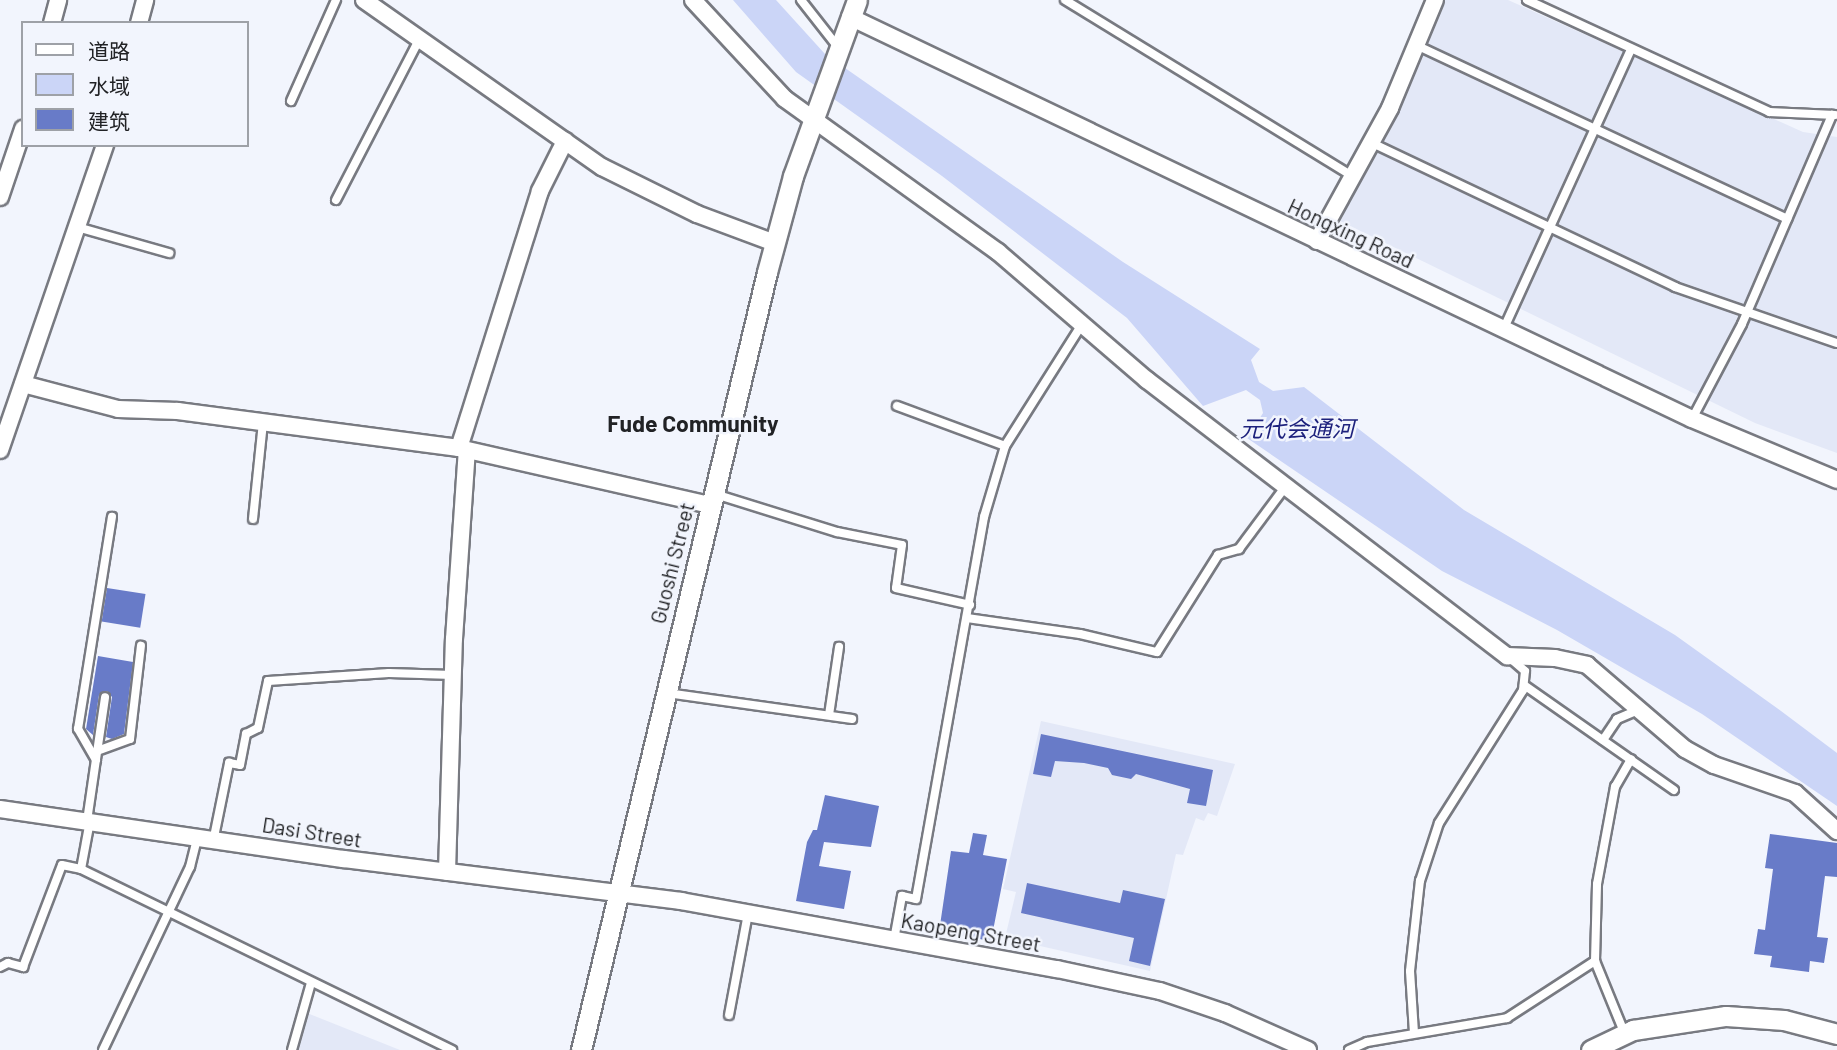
<!DOCTYPE html>
<meta charset="utf-8">
<style>
body{margin:0}
#map{position:relative;width:1837px;height:1050px;overflow:hidden;background:#f2f5fd;font-family:Barlow,"Noto Sans SC",sans-serif}
div>[style]{position:absolute}
[style*='--x']{left:calc(var(--x)*1px);top:calc(var(--y)*1px);width:calc(var(--w)*1px);rotate:calc(var(--a)*1deg)}
.built>*{inset:0;background:#e3e8f7}
.water>*{inset:0;background:#cbd5f7}
.building>*{inset:0;background:#687bc8;transform-origin:0 0}
.roads{filter:drop-shadow(2px 0 #787a81) drop-shadow(-2px 0 #787a81) drop-shadow(0 2px #787a81) drop-shadow(0 -2px #787a81)}
.service>*{height:8px;margin:-4px;padding:0 4px;transform-origin:4px;border-radius:4px;background:#fff}
.minor>*{height:16px;margin:-8px;padding:0 8px;transform-origin:8px;border-radius:8px;background:#fff}
.tertiary>*{height:19px;margin:-9.5px;padding:0 9.5px;transform-origin:9.5px;border-radius:9.5px;background:#fff}
span{translate:-50% -50%;white-space:nowrap;text-align:center;line-height:1.15;-webkit-text-stroke:5px #f2f5fd;paint-order:stroke}
.street-label{font-size:21px;color:#212225}
.neighbourhood-label{font-size:23px;color:#212225;font-weight:700}
.water-label{font-size:23px;color:#1e227d;font-style:italic}
.legend{position:absolute;left:21px;top:21px;width:228px;height:126px;box-sizing:border-box;background:#f2f5fd;border:2px solid #9ea1a7;margin:0;padding:9px 12px;list-style:none;font-size:21px;color:#212225}
.legend li{display:flex;align-items:center;gap:14px;height:35px}
.legend b{width:35px;border:2px solid #9ea1a7}
</style>
<div id="map">
<div class="built">
<div style="clip-path:polygon(1441px 0,1508px 0,1803px 132px,1837px 137px,1837px 453px,1755px 423px,1336px 219px)"></div>
<div style="clip-path:polygon(1041px 721px,1235px 764px,1217px 816px,1208px 813px,1204px 821px,1196px 818px,1183px 855px,1176px 854px,1150px 971px,1005px 938px,1016px 892px,1003px 889px)"></div>
<div style="clip-path:polygon(307px 1013px,400px 1050px,295px 1050px)"></div>
</div>
<div class="water">
<div style="clip-path:polygon(733px 0,776px 0,825px 54px,1123px 262px,1260px 349px,1251px 360px,1259px 382px,1273px 391px,1304px 387px,1464px 510px,1675px 635px,1781px 711px,1837px 753px,1837px 806px,1702px 714px,1557px 630px,1442px 571px,1247px 438px,1263px 413px,1260px 400px,1246px 390px,1203px 406px,1127px 318px,942px 176px,796px 72px)"></div>
</div>
<div class="building">
<div style="left:107px;top:588px;width:39px;height:34px;rotate:9deg"></div>
<div style="clip-path:polygon(98px 656px,133px 662px,124px 734px,112px 739px,106px 737px,112px 697px,107px 691px,99px 695px,93px 735px,86px 729px)"></div>
<div style="clip-path:polygon(1041px 734px,1213px 770px,1206px 806px,1187px 803px,1190px 789px,1136px 774px,1131px 779px,1112px 775px,1108px 768px,1084px 763px,1055px 761px,1051px 777px,1033px 774px)"></div>
<div style="clip-path:polygon(825px 795px,879px 806px,871px 847px,824px 842px,819px 866px,851px 871px,844px 909px,796px 901px,807px 842px,813px 830px,817px 830px)"></div>
<div style="clip-path:polygon(973px 833px,987px 835px,983px 855px,1007px 859px,991px 941px,939px 932px,951px 851px,969px 853px)"></div>
<div style="clip-path:polygon(1770px 834px,1837px 843px,1837px 877px,1825px 876px,1817px 937px,1828px 938px,1824px 963px,1810px 961px,1809px 972px,1770px 967px,1772px 956px,1754px 954px,1758px 929px,1765px 930px,1773px 869px,1765px 868px)"></div>
<div style="clip-path:polygon(1027px 883px,1120px 903px,1123px 890px,1165px 899px,1150px 966px,1129px 961px,1134px 938px,1021px 913px)"></div>
</div>
<div class="roads">
<div class="service">
<div style="--x:801;--y:0;--w:60;--a:51.8"></div>
<div style="--x:1065;--y:0;--w:337;--a:31.5"></div>
<div style="--x:1527;--y:0;--w:267;--a:24.8"></div>
<div style="--x:1769;--y:112;--w:66;--a:2.6"></div>
<div style="--x:1416;--y:45;--w:410;--a:25.1"></div>
<div style="--x:291;--y:101;--w:111;--a:-66"></div>
<div style="--x:1370;--y:142;--w:338;--a:25.4"></div>
<div style="--x:1675;--y:287;--w:171;--a:19.1"></div>
<div style="--x:336;--y:200;--w:182;--a:-62.6"></div>
<div style="--x:77;--y:227;--w:96;--a:15.8"></div>
<div style="--x:1504;--y:328;--w:307;--a:-65.5"></div>
<div style="--x:897;--y:406;--w:115;--a:20.3"></div>
<div style="--x:1692;--y:419;--w:107;--a:-62.2"></div>
<div style="--x:1742;--y:324;--w:228;--a:-66.7"></div>
<div style="--x:715;--y:494;--w:128;--a:17.3"></div>
<div style="--x:837;--y:532;--w:66;--a:11.3"></div>
<div style="--x:902;--y:545;--w:43;--a:97.9"></div>
<div style="--x:896;--y:588;--w:76;--a:12.9"></div>
<div style="--x:253;--y:519;--w:98;--a:-84.1"></div>
<div style="--x:967;--y:618;--w:114;--a:8.1"></div>
<div style="--x:1080;--y:634;--w:79;--a:13.2"></div>
<div style="--x:1157;--y:652;--w:115;--a:-57.8"></div>
<div style="--x:1218;--y:555;--w:22;--a:-16"></div>
<div style="--x:1239;--y:549;--w:79;--a:-53.3"></div>
<div style="--x:1524;--y:685;--w:183;--a:35"></div>
<div style="--x:667;--y:693;--w:187;--a:8"></div>
<div style="--x:829;--y:715;--w:69;--a:-81.6"></div>
<div style="--x:1603;--y:740;--w:25;--a:-56"></div>
<div style="--x:1617;--y:719;--w:23;--a:-23"></div>
<div style="--x:97;--y:751;--w:35;--a:-20"></div>
<div style="--x:130;--y:739;--w:94;--a:-83.3"></div>
<div style="--x:96;--y:760;--w:36;--a:-120"></div>
<div style="--x:78;--y:729;--w:215;--a:-80.9"></div>
<div style="--x:87;--y:821;--w:125;--a:-81.7"></div>
<div style="--x:214;--y:837;--w:76;--a:-78.5"></div>
<div style="--x:229;--y:763;--w:11;--a:10"></div>
<div style="--x:240;--y:765;--w:32;--a:-79"></div>
<div style="--x:246;--y:734;--w:13;--a:-27"></div>
<div style="--x:258;--y:728;--w:48;--a:-78"></div>
<div style="--x:268;--y:681;--w:121;--a:-3.8"></div>
<div style="--x:389;--y:673;--w:64;--a:1.8"></div>
<div style="--x:81;--y:869;--w:413;--a:26"></div>
<div style="--x:894;--y:940;--w:45;--a:-79.7"></div>
<div style="--x:902;--y:896;--w:14;--a:12"></div>
<div style="--x:916;--y:899;--w:388;--a:-79.9"></div>
<div style="--x:984;--y:517;--w:74;--a:-73.5"></div>
<div style="--x:1005;--y:446;--w:144;--a:-57.7"></div>
<div style="--x:0;--y:967;--w:9;--a:-27"></div>
<div style="--x:8;--y:963;--w:16;--a:15"></div>
<div style="--x:23;--y:967;--w:109;--a:-69.1"></div>
<div style="--x:62;--y:865;--w:19;--a:12"></div>
<div style="--x:81;--y:869;--w:49;--a:-79.4"></div>
<div style="--x:729;--y:1015;--w:104;--a:-79.4"></div>
<div style="--x:1624;--y:1032;--w:77;--a:-112.2"></div>
<div style="--x:1595;--y:961;--w:77;--a:-88.5"></div>
<div style="--x:1597;--y:884;--w:99;--a:-79.5"></div>
<div style="--x:1615;--y:787;--w:32;--a:-60"></div>
<div style="--x:1414;--y:1033;--w:62;--a:-93.7"></div>
<div style="--x:1410;--y:971;--w:91;--a:-83.7"></div>
<div style="--x:1420;--y:881;--w:61;--a:-71.9"></div>
<div style="--x:1439;--y:823;--w:157;--a:-57.7"></div>
<div style="--x:1523;--y:690;--w:19;--a:-84"></div>
<div style="--x:1525;--y:671;--w:20;--a:-139"></div>
<div style="--x:103;--y:1050;--w:203;--a:-64.6"></div>
<div style="--x:190;--y:867;--w:30;--a:-76"></div>
<div style="--x:292;--y:1050;--w:70;--a:-74.2"></div>
<div style="--x:1349;--y:1050;--w:20;--a:-24"></div>
<div style="--x:1367;--y:1042;--w:142;--a:-9.7"></div>
<div style="--x:1507;--y:1018;--w:105;--a:-32.9"></div>
</div>
<div class="minor">
<div style="--x:364;--y:0;--w:291;--a:35.1"></div>
<div style="--x:602;--y:167;--w:106;--a:26.3"></div>
<div style="--x:697;--y:214;--w:83;--a:20.4"></div>
<div style="--x:693;--y:0;--w:135;--a:47.1"></div>
<div style="--x:785;--y:99;--w:262;--a:35.7"></div>
<div style="--x:998;--y:252;--w:196;--a:40.7"></div>
<div style="--x:1147;--y:380;--w:454;--a:37.5"></div>
<div style="--x:1507;--y:656;--w:48;--a:2.4"></div>
<div style="--x:1555;--y:658;--w:33;--a:12"></div>
<div style="--x:1587;--y:665;--w:129;--a:40.6"></div>
<div style="--x:1685;--y:749;--w:33;--a:29"></div>
<div style="--x:1714;--y:765;--w:86;--a:19.1"></div>
<div style="--x:1795;--y:793;--w:57;--a:42.1"></div>
<div style="--x:850;--y:17;--w:933;--a:25.52"></div>
<div style="--x:1692;--y:419;--w:157;--a:22.8"></div>
<div style="--x:52;--y:23;--w:24;--a:-75"></div>
<div style="--x:139;--y:23;--w:24;--a:-75"></div>
<div style="--x:0;--y:197;--w:72;--a:-71.3"></div>
<div style="--x:1317;--y:241;--w:152;--a:-61.2"></div>
<div style="--x:1390;--y:108;--w:117;--a:-67.4"></div>
<div style="--x:23;--y:384;--w:98;--a:14.7"></div>
<div style="--x:118;--y:409;--w:60;--a:1.9"></div>
<div style="--x:178;--y:411;--w:283;--a:7.5"></div>
<div style="--x:459;--y:448;--w:257;--a:12.8"></div>
<div style="--x:459;--y:448;--w:269;--a:-72.5"></div>
<div style="--x:540;--y:191;--w:56;--a:-63.4"></div>
<div style="--x:0;--y:450;--w:323;--a:-71"></div>
<div style="--x:0;--y:809;--w:348;--a:8.3"></div>
<div style="--x:344;--y:859;--w:340;--a:7.1"></div>
<div style="--x:681;--y:901;--w:382;--a:10.3"></div>
<div style="--x:1057;--y:969;--w:105;--a:12.1"></div>
<div style="--x:1160;--y:991;--w:69;--a:18.7"></div>
<div style="--x:1225;--y:1013;--w:91;--a:24"></div>
<div style="--x:447;--y:872;--w:233;--a:-88.3"></div>
<div style="--x:454;--y:639;--w:189;--a:-86.1"></div>
</div>
<div class="tertiary">
<div style="--x:581;--y:1050;--w:800;--a:-76.55"></div>
<div style="--x:767;--y:272;--w:99;--a:-74.8"></div>
<div style="--x:793;--y:176;--w:187;--a:-70"></div>
<div style="--x:1591;--y:1050;--w:47;--a:-25.5"></div>
<div style="--x:1633;--y:1030;--w:94;--a:-8.6"></div>
<div style="--x:1726;--y:1016;--w:58;--a:3.9"></div>
<div style="--x:1784;--y:1020;--w:55;--a:14.8"></div>
</div>
</div>
<div class="street-label">
<span style="left:1351px;top:233px;rotate:25deg">Hongxing Road</span>
<span style="left:672px;top:563px;rotate:-76deg">Guoshi Street</span>
<span style="left:312px;top:832px;rotate:9deg">Dasi Street</span>
<span style="left:971px;top:932px;rotate:10deg">Kaopeng Street</span>
</div>
<div class="neighbourhood-label">
<span style="left:693px;top:423px">Fude Community</span>
</div>
<div class="water-label">
<span style="left:1297px;top:428px">元代会通河</span>
</div>
<ul class="legend">
<li><b style="height:9px;background:#fff"></b>道路</li>
<li><b style="height:19px;background:#cbd5f7"></b>水域</li>
<li><b style="height:19px;background:#687bc8"></b>建筑</li>
</ul>
</div>
